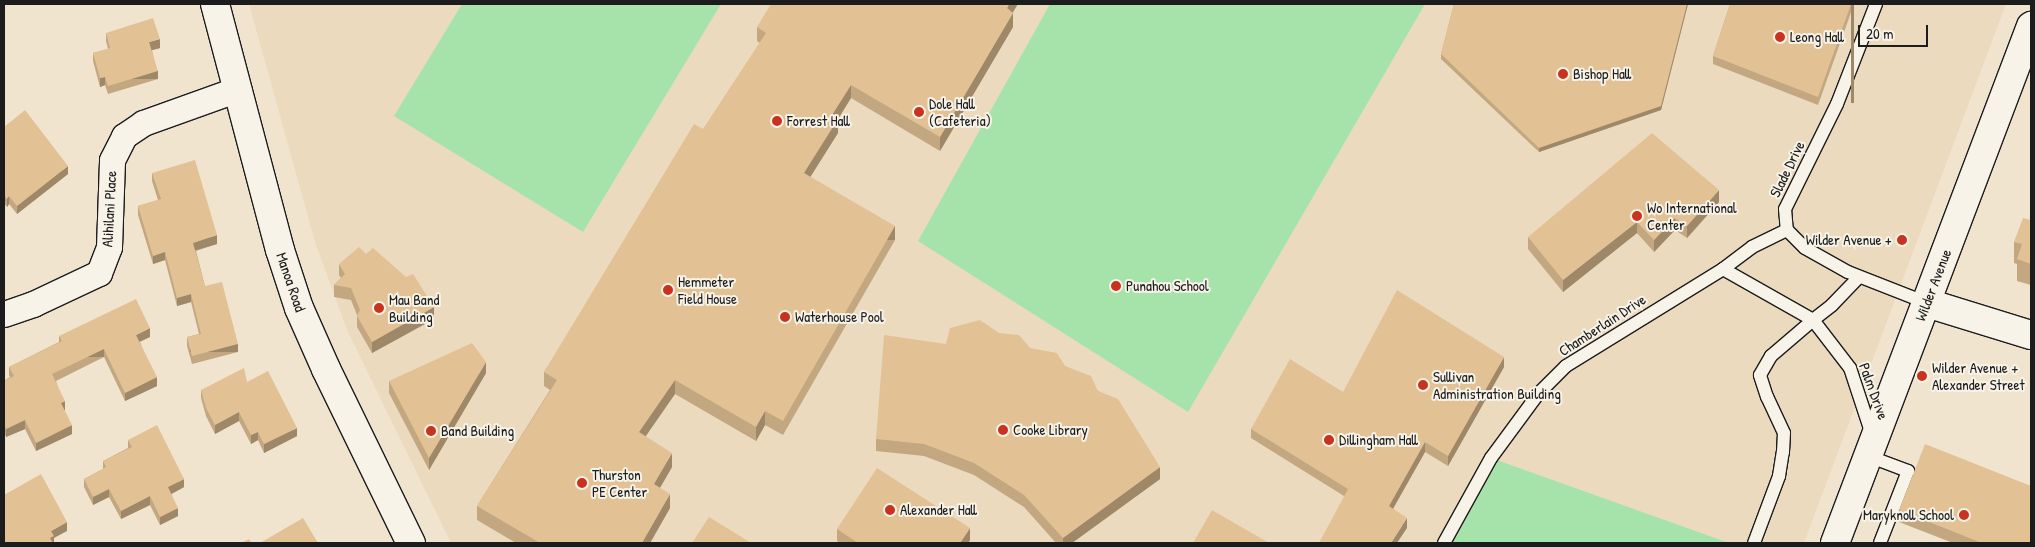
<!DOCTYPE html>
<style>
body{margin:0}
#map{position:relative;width:2035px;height:547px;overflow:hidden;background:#f1e4cf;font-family:"Patrick Hand",sans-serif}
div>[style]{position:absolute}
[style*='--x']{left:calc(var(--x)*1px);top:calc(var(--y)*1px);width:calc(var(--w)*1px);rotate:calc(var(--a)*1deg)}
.built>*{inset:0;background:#ecdabe}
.green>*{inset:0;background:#a5e3ab}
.roads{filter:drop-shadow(1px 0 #1c1c1c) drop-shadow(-1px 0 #1c1c1c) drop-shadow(0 1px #1c1c1c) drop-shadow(0 -1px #1c1c1c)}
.service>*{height:12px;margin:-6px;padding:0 6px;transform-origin:6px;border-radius:6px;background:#f7f3e8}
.minor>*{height:25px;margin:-12.5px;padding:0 12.5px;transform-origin:12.5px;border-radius:12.5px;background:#f7f3e8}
.tertiary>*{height:28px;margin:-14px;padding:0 14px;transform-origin:14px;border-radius:14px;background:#f7f3e8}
.secondary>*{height:28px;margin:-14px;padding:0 14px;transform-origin:14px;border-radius:14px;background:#f7f3e8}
.wall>*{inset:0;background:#c2a780}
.shaded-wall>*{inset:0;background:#9e8868;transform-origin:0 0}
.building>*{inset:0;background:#e2c295}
.dots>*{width:14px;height:14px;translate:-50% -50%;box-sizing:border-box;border:2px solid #f7f3e8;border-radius:50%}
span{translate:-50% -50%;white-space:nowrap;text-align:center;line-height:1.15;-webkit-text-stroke:4px #f7f3e8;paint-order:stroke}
.poi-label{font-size:15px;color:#1c1c1c}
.left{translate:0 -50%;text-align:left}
.right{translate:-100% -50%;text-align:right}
.street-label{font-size:15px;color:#1c1c1c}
.frame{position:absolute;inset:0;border:5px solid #1c1c1c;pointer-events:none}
.scale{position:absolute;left:1858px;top:25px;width:70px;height:22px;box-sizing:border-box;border:2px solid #1c1c1c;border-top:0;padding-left:6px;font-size:15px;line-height:18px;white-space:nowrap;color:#1c1c1c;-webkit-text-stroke:4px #f7f3e8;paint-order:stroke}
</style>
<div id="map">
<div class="built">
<div style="clip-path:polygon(249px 4px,2006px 4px,1804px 543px,451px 543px,347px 330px,315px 242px)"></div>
</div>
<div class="green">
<div style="clip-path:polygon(462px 4px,721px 4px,583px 232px,394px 116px)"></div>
<div style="clip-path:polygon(1050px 4px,1425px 4px,1188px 412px,918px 241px)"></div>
<div style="clip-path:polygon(1491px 458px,1729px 543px,1444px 543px)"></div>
</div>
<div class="roads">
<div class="service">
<div style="--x:1876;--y:4;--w:107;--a:111.3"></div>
<div style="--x:1837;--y:104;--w:117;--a:116.3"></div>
<div style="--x:1785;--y:209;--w:21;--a:85"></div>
<div style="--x:1787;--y:230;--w:25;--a:45"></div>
<div style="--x:1805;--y:248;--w:49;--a:29.2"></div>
<div style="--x:1848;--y:272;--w:85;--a:21.4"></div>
<div style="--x:1723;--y:269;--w:103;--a:29.5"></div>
<div style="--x:1813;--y:320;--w:24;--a:-38"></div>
<div style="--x:1832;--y:305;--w:39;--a:-46"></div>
<div style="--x:1868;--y:456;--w:43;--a:20.6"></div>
<div style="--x:1908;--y:471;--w:77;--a:111.3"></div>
<div style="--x:1444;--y:543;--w:97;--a:-61.1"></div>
<div style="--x:1491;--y:458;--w:81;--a:-53.6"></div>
<div style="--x:1539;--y:393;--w:38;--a:-45"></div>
<div style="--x:1566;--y:366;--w:185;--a:-31.7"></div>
<div style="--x:1723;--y:269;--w:36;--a:-37"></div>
<div style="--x:1752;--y:247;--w:39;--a:-26"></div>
<div style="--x:1754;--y:543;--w:72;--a:-69.5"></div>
<div style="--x:1779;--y:476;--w:24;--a:-81"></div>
<div style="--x:1783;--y:452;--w:19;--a:-87"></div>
<div style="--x:1784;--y:433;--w:40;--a:-115"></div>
<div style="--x:1767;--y:397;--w:23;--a:-108"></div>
<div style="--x:1760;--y:375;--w:22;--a:-60"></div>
<div style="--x:1771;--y:356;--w:55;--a:-40.6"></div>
<div style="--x:1813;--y:320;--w:61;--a:52.4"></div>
<div style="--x:1850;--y:368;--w:71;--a:71.8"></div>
</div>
<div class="minor">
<div style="--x:4;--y:314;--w:31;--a:-19"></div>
<div style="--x:33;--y:304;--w:73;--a:-25.2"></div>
<div style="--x:99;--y:273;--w:28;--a:-69"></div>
<div style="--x:109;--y:247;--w:87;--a:-88"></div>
<div style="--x:112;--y:160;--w:27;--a:-63"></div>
<div style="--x:124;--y:136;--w:23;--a:-34"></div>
<div style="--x:143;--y:123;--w:101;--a:-19.7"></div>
</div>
<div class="tertiary">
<div style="--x:1927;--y:303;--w:109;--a:17.1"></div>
<div style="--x:1835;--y:543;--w:553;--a:-69.24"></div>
</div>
<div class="secondary">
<div style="--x:215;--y:4;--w:254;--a:75.2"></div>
<div style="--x:280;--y:250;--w:61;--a:71.9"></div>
<div style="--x:299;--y:308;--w:67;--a:66.1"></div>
<div style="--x:326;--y:369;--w:194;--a:64"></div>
</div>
</div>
<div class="wall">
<div style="clip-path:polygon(1454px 4px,1688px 4px,1661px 110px,1539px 152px,1441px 59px,1441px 54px)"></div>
<div style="clip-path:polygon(1730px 4px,1854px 4px,1818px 105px,1713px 64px,1713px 56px)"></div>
<div style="clip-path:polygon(1013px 13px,1013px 27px,940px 151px,851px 98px,838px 119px,838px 133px,810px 177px,895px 240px,783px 435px,765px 425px,756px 441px,675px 394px,645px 436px,672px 467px,660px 488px,670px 508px,650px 543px,516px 543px,477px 520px,477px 506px,550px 390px,544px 386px,544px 372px,760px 43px,757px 41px,757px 27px)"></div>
<div style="clip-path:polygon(106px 33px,160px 48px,152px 50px,158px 79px,108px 94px,105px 85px,100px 87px,93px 61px,93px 53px,108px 49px,106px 41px)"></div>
<div style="clip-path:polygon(4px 127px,68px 174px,17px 214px,9px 204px,7px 207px,4px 203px)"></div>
<div style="clip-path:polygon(152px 173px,217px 244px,196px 251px,205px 286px,238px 352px,192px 364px,187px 346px,187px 337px,199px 334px,191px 302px,177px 306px,165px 260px,153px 264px,138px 215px,138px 206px,158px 200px,152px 181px)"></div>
<div style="clip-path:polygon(1719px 202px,1687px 238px,1675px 230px,1654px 252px,1637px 233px,1563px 292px,1528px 249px,1528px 237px)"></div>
<div style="clip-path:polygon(2031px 220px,2031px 285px,2017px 281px,2017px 264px,2014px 263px,2014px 242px)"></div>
<div style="clip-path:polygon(339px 264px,434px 319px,372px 353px,357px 327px,357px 315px,351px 300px,334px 297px,334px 285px,341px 278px,339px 275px)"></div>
<div style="clip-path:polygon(999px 333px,1030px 348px,1065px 366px,1098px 391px,1160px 479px,1072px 543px,1056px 543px,1024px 507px,974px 475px,924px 456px,876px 451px,876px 439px,946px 344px)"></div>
<div style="clip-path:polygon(59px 336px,150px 337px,140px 342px,157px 386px,125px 401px,104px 357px,56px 381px,65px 410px,64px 410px,72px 434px,36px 451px,25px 429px,6px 437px,4px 432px,4px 381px,10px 377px,9px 375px,9px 367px,59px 342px)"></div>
<div style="clip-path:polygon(1504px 367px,1448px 466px,1425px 452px,1393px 508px,1407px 528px,1344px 496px,1251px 438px,1251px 429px,1343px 392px)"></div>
<div style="clip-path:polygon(486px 373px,429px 470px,389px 393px,389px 381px)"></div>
<div style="clip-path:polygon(247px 382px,297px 436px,264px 453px,258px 440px,251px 444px,239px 421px,215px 434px,206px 416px,201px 398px,201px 390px)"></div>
<div style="clip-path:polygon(128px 440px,184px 487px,171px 494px,178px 516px,160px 525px,150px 505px,121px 519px,109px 497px,93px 505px,84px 487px,84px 479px,103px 469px,103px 461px,128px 448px)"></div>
<div style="clip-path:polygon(1899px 510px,2031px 543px,1953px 543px,1899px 522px)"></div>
<div style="clip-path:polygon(837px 529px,970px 540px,968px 543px,840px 543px,837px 541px)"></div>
</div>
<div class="shaded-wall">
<div style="clip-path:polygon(1009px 4px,1018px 4px,1007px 22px,1007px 8px)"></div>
<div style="clip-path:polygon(1687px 4px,1688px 4px,1661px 110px,1539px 152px,1539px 148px)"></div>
<div style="left:1851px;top:4px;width:3px;height:99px"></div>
<div style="clip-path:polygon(1013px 13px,1013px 27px,940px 151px,940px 137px)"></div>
<div style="clip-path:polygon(160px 39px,160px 48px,149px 51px,149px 42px)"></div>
<div style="left:158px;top:71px;width:8px;height:52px;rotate:90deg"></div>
<div style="clip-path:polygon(105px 77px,105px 85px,100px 87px,100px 78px)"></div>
<div style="clip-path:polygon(851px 85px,851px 98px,838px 119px,838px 133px,804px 187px,804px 173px,832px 115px)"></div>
<div style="clip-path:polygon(68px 166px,68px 174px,17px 214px,17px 206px)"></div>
<div style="clip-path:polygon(1719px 190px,1719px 202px,1687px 238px,1687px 226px)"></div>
<div style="clip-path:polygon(9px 196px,9px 204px,7px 207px,7px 199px)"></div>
<div style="clip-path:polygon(1675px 218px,1675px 230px,1654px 252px,1654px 240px)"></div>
<div style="clip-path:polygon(1637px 222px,1637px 233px,1563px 292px,1563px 280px)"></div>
<div style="left:895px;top:226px;width:14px;height:225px;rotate:90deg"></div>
<div style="clip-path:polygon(217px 235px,217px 244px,193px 251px,193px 243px)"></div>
<div style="clip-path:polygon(165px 252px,165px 260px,153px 264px,153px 256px)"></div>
<div style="clip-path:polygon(191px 294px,191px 302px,177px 306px,177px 298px)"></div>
<div style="clip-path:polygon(434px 307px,434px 319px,372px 353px,372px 342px)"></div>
<div style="clip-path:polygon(150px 328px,150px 337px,136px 343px,136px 335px)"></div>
<div style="left:238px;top:344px;width:8px;height:48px;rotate:90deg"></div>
<div style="left:104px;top:349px;width:8px;height:58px;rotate:90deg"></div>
<div style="clip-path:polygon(1504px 357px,1504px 367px,1448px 466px,1448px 456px)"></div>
<div style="clip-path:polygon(486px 362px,486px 373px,429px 470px,429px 458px)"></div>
<div style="clip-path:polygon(157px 377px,157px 386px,125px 401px,125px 393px)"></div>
<div style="clip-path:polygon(675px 380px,675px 394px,639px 446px,639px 432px)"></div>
<div style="clip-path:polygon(65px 401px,65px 410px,61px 412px,61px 403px)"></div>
<div style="clip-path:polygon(765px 411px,765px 425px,756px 441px,756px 427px)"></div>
<div style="clip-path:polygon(239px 412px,239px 421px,215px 434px,215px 425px)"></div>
<div style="clip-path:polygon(25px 420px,25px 429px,6px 437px,6px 429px)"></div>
<div style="clip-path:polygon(72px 425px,72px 434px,36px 451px,36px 443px)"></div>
<div style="clip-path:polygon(297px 428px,297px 436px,264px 453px,264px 444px)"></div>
<div style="clip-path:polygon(258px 432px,258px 440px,251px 444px,251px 435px)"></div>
<div style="clip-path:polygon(1425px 442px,1425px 452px,1389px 516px,1389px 506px)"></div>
<div style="clip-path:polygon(672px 453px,672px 467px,654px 498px,654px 484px)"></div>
<div style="clip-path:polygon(1160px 467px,1160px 479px,1072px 543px,1063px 543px,1063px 538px)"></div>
<div style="clip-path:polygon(184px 479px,184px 487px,168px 496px,168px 487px)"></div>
<div style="clip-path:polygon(109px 489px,109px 497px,93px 505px,93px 497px)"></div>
<div style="clip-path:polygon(670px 494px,670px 508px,650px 543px,642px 543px)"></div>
<div style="clip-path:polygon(150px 496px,150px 505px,121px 519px,121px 511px)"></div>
<div style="clip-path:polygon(178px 508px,178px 516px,160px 525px,160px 517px)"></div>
<div style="clip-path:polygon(1407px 518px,1407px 528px,1397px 543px,1391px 543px)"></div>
<div style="clip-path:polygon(67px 522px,67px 531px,54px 538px,54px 543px,50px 543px,50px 538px,51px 531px)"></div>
<div style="clip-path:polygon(970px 528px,970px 540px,968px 543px,960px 543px)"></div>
</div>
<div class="building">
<div style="clip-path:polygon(771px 4px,1009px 4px,1007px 8px,1013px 13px,940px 137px,851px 85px,832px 115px,838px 119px,804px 173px,895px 226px,783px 421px,765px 411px,756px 427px,675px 380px,639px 432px,672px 453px,654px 484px,670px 494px,642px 543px,540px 543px,477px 506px,557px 380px,544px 372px,694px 124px,703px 129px,766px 33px,757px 27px)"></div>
<div style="clip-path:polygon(1454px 4px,1687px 4px,1661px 106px,1539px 148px,1441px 54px)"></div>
<div style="clip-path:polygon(1730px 4px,1851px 4px,1818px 97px,1713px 56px)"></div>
<div style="clip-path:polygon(153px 18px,160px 39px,149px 42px,158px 71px,108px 86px,105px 77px,100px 78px,93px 53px,110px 48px,106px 33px)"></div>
<div style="clip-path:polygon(25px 110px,68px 166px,17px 206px,9px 196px,7px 199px,4px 195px,4px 127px)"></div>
<div style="clip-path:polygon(1652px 133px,1719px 190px,1687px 226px,1675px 218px,1654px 240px,1637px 222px,1563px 280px,1528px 237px)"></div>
<div style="clip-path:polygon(195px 160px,217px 235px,193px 243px,205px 286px,222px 282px,238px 344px,192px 356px,187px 337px,201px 334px,191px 294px,177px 298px,165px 252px,153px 256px,138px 206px,161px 199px,152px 173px)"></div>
<div style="clip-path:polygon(2023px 218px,2031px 220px,2031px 264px,2017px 259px,2022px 244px,2014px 242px)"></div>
<div style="clip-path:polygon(359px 247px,366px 254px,373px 248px,406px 277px,413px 274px,434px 307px,372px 342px,357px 316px,360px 310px,351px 288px,334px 285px,345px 274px,339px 264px)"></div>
<div style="clip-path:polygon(1397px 290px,1504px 357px,1448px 456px,1425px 442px,1389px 506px,1407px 518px,1391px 543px,1319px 543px,1348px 489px,1251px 429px,1290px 359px,1343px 392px)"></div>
<div style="clip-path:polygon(136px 299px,150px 328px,136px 335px,157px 377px,125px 393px,104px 349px,52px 374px,65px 401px,61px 403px,72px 425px,36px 443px,25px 420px,6px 429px,4px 424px,4px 381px,14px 376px,9px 367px,62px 341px,59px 336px)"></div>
<div style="clip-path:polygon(980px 320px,999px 333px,1019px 335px,1030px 348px,1057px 353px,1065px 366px,1091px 376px,1098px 391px,1118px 399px,1160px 467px,1063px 538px,1024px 495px,974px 463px,924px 444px,876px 439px,884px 335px,946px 344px,950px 328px)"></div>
<div style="clip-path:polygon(472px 343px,486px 362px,429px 458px,389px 381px)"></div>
<div style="clip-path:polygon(244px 368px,247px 382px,268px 371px,297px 428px,264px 444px,258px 432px,251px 435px,239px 412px,215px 425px,206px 408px,201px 390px)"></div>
<div style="clip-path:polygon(157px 425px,184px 479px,168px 487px,178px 508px,160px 517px,150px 496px,121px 511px,109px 489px,93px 497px,84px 479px,106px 467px,103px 461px,132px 447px,128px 440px)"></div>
<div style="clip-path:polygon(1925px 444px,2031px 486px,2031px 543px,1982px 543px,1899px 510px)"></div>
<div style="clip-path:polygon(877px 468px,970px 528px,960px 543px,858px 543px,837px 529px)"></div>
<div style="clip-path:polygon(41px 474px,67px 522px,51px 531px,54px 536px,50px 538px,53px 543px,4px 543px,4px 495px)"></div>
<div style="clip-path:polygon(1212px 510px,1269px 543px,1193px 543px)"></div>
<div style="clip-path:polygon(709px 517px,751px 543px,692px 543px)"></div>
<div style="clip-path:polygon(303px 518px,318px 543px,260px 543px)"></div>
<div style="clip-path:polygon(249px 539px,252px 543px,241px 543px)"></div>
</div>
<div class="dots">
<div style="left:1780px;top:37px;background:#c8321e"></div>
<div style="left:1563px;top:74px;background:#c8321e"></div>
<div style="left:919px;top:112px;background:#c8321e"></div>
<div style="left:777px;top:121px;background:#c8321e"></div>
<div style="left:1637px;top:216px;background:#c8321e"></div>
<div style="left:1902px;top:240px;background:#c8321e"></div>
<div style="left:1116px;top:286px;background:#c8321e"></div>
<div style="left:668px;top:290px;background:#c8321e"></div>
<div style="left:379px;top:308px;background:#c8321e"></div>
<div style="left:785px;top:317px;background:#c8321e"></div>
<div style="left:1922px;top:376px;background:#c8321e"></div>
<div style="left:1423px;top:385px;background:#c8321e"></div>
<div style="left:1003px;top:430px;background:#c8321e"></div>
<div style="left:431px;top:431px;background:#c8321e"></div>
<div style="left:1329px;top:440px;background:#c8321e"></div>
<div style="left:582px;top:483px;background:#c8321e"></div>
<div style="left:890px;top:510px;background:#c8321e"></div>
<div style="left:1964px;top:515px;background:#c8321e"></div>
</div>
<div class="poi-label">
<span class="left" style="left:1790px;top:37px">Leong Hall</span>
<span class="left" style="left:1573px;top:74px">Bishop Hall</span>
<span class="left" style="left:929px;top:112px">Dole Hall<br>(Cafeteria)</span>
<span class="left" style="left:787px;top:121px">Forrest Hall</span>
<span class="left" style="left:1647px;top:216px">Wo International<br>Center</span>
<span class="right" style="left:1892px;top:240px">Wilder Avenue +</span>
<span class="left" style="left:678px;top:290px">Hemmeter<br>Field House</span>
<span class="left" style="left:1126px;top:286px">Punahou School</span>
<span class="left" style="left:389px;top:308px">Mau Band<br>Building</span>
<span class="left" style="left:795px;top:317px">Waterhouse Pool</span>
<span class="left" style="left:1932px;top:376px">Wilder Avenue +<br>Alexander Street</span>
<span class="left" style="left:1433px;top:385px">Sullivan<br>Administration Building</span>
<span class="left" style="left:1013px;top:430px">Cooke Library</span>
<span class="left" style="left:441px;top:431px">Band Building</span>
<span class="left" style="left:1339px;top:440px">Dillingham Hall</span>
<span class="left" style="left:592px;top:483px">Thurston<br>PE Center</span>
<span class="left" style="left:900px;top:510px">Alexander Hall</span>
<span class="right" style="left:1954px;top:515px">Maryknoll School</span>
</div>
<div class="street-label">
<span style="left:1787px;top:169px;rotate:-64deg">Slade Drive</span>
<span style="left:109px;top:209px;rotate:-87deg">Alihilani Place</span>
<span style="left:291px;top:282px;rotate:71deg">Manoa Road</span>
<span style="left:1933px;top:285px;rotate:-69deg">Wilder Avenue</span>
<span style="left:1602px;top:325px;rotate:-33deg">Chamberlain Drive</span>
<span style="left:1874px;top:391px;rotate:70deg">Palm Drive</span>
</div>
<div class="frame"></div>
<div class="scale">20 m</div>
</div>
